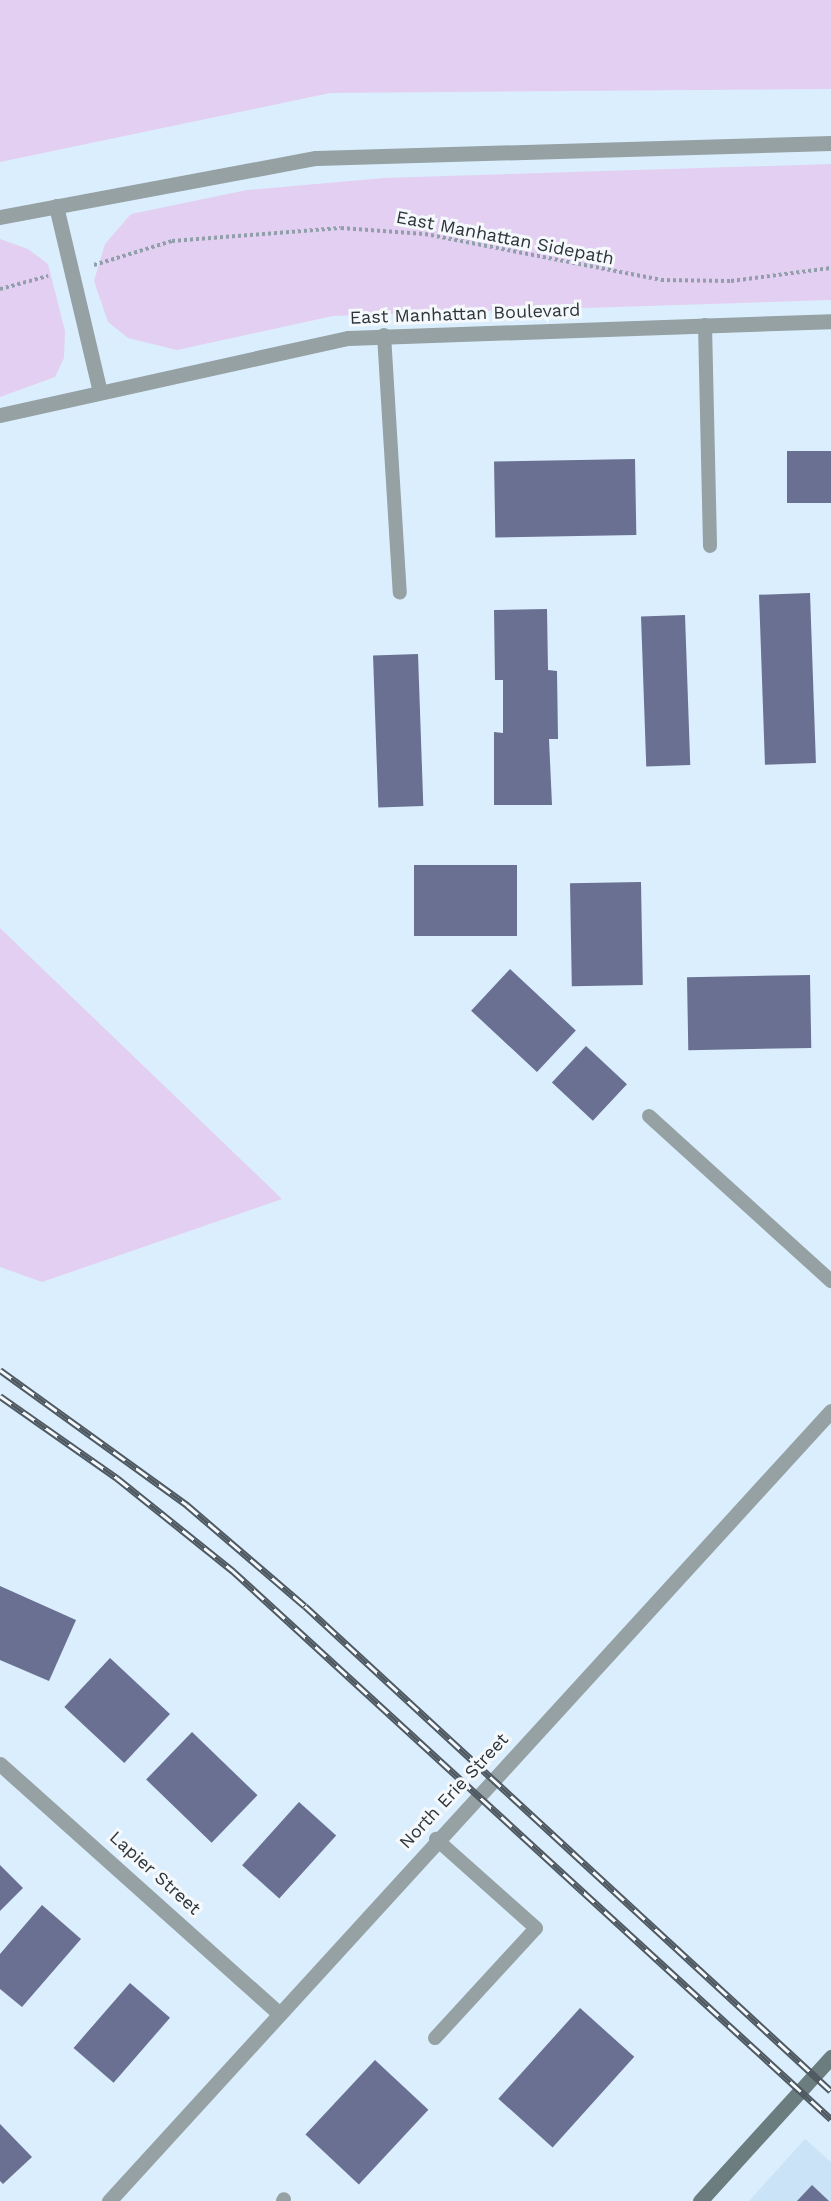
<!DOCTYPE html>
<style>
body{margin:0}
#map{position:relative;width:831px;height:2201px;overflow:hidden;background:#dbeefe;font-family:"Work Sans",sans-serif}
div>[style]{position:absolute}
[style*='--x']{left:calc(var(--x)*1px);top:calc(var(--y)*1px);width:calc(var(--w)*1px);rotate:calc(var(--a)*1deg)}
.built>*{inset:0;background:#cae3f7}
.green>*{inset:0;background:#e3cff1}
.building>*{inset:0;background:#6a7091;transform-origin:0 0}
.path>*{height:4px;margin-top:-2px;transform-origin:0;background:repeating-linear-gradient(90deg,#919fab 0 3px,transparent 0 6px)}
.service>*{height:14px;margin:-7px;padding:0 7px;transform-origin:7px;border-radius:7px;background:#95a1a2}
.minor>*{height:15px;margin:-7.5px;padding:0 7.5px;transform-origin:7.5px;border-radius:7.5px;background:#95a1a2}
.tertiary>*{height:15px;margin:-7.5px;padding:0 7.5px;transform-origin:7.5px;border-radius:7.5px;background:#95a1a2}
.secondary>*{height:15px;margin:-7.5px;padding:0 7.5px;transform-origin:7.5px;border-radius:7.5px;background:#6c7d7f}
.rail>*{height:7px;margin-top:-3.5px;transform-origin:0;background:repeating-linear-gradient(90deg,#f5f9fc 0 14px,#4f5961 0 28px);box-sizing:border-box;border-block:2px solid #4f5961}
span{translate:-50% -50%;white-space:nowrap;text-align:center;line-height:1.15;-webkit-text-stroke:6px #f5f9fc;paint-order:stroke}
.street-label{font-size:18px;color:#2d353b}
</style>
<div id="map">
<div class="built">
<div style="clip-path:polygon(805px 2139px,831px 2162px,831px 2201px,749px 2201px)"></div>
</div>
<div class="green">
<div style="clip-path:polygon(0 0,831px 0,831px 89px,330px 93px,0 162px)"></div>
<div style="clip-path:polygon(831px 164px,831px 300px,333px 316px,177px 350px,128px 338px,108px 322px,94px 281px,105px 244px,131px 214px,247px 190px,384px 178px)"></div>
<div style="clip-path:polygon(0 239px,28px 249px,48px 264px,65px 331px,64px 358px,55px 377px,0 397px)"></div>
<div style="clip-path:polygon(0 928px,282px 1199px,42px 1282px,0 1267px)"></div>
</div>
<div class="building">
<div style="left:831px;top:451px;width:52px;height:44px;rotate:90deg"></div>
<div style="left:635px;top:459px;width:76px;height:141px;rotate:89deg"></div>
<div style="left:810px;top:593px;width:170px;height:51px;rotate:88deg"></div>
<div style="clip-path:polygon(547px 609px,548px 670px,557px 671px,558px 739px,549px 739px,552px 805px,494px 805px,494px 732px,503px 733px,503px 680px,495px 680px,494px 610px)"></div>
<div style="left:685px;top:615px;width:150px;height:44px;rotate:88deg"></div>
<div style="left:418px;top:654px;width:152px;height:45px;rotate:88deg"></div>
<div style="left:414px;top:865px;width:103px;height:71px"></div>
<div style="left:641px;top:882px;width:103px;height:71px;rotate:89deg"></div>
<div style="left:510px;top:969px;width:90px;height:57px;rotate:43deg"></div>
<div style="left:810px;top:975px;width:73px;height:123px;rotate:89deg"></div>
<div style="left:586px;top:1046px;width:56px;height:50px;rotate:43deg"></div>
<div style="clip-path:polygon(0 1586px,76px 1620px,49px 1681px,0 1660px)"></div>
<div style="left:110px;top:1658px;width:82px;height:67px;rotate:43deg"></div>
<div style="left:192px;top:1732px;width:91px;height:66px;rotate:44deg"></div>
<div style="left:299px;top:1802px;width:50px;height:85px;rotate:42deg"></div>
<div style="clip-path:polygon(0 1865px,23px 1888px,0 1911px)"></div>
<div style="clip-path:polygon(42px 1905px,81px 1939px,22px 2007px,0 1989px,0 1954px)"></div>
<div style="left:130px;top:1983px;width:53px;height:86px;rotate:41deg"></div>
<div style="left:580px;top:2008px;width:73px;height:122px;rotate:42deg"></div>
<div style="left:375px;top:2060px;width:73px;height:102px;rotate:43deg"></div>
<div style="clip-path:polygon(0 2124px,32px 2157px,3px 2184px,0 2181px)"></div>
<div style="clip-path:polygon(812px 2185px,829px 2201px,797px 2201px)"></div>
</div>
<div class="path">
<div style="--x:94;--y:265;--w:82;--a:-17.1"></div>
<div style="--x:172;--y:241;--w:169;--a:-4.4"></div>
<div style="--x:341;--y:228;--w:84;--a:4.1"></div>
<div style="--x:425;--y:234;--w:240;--a:11"></div>
<div style="--x:661;--y:280;--w:70;--a:0.8"></div>
<div style="--x:731;--y:281;--w:101;--a:-7.4"></div>
<div style="--x:0;--y:289;--w:50;--a:-15.2"></div>
</div>
<div class="service">
<div style="--x:705;--y:325;--w:221;--a:88.7"></div>
<div style="--x:384;--y:335;--w:258;--a:86.5"></div>
<div style="--x:649;--y:1116;--w:246;--a:42.2"></div>
<div style="--x:435;--y:2038;--w:149;--a:-47.4"></div>
<div style="--x:536;--y:1928;--w:134;--a:-138.3"></div>
<div style="--x:283;--y:2201;--w:2;--a:-63"></div>
</div>
<div class="minor">
<div style="--x:0;--y:1764;--w:375;--a:41.8"></div>
<div style="--x:109;--y:2201;--w:1070;--a:-47.58"></div>
</div>
<div class="tertiary">
<div style="--x:56;--y:206;--w:191;--a:76.7"></div>
<div style="--x:0;--y:217;--w:321;--a:-10.6"></div>
<div style="--x:316;--y:158;--w:515;--a:-1.67"></div>
<div style="--x:0;--y:415;--w:356;--a:-12.5"></div>
<div style="--x:348;--y:338;--w:483;--a:-2"></div>
</div>
<div class="secondary">
<div style="--x:700;--y:2201;--w:195;--a:-47.7"></div>
</div>
<div class="rail">
<div style="--x:0;--y:1370;--w:231;--a:35.8"></div>
<div style="--x:187;--y:1505;--w:155;--a:40.6"></div>
<div style="--x:305;--y:1606;--w:715;--a:42.68"></div>
<div style="--x:0;--y:1396;--w:143;--a:35"></div>
<div style="--x:117;--y:1478;--w:149;--a:38.7"></div>
<div style="--x:233;--y:1571;--w:811;--a:42.5"></div>
</div>
<div class="street-label">
<span style="left:505px;top:238px;rotate:11deg">East Manhattan Sidepath</span>
<span style="left:465px;top:314px;rotate:-2deg">East Manhattan Boulevard</span>
<span style="left:454px;top:1791px;rotate:-47deg">North Erie Street</span>
<span style="left:155px;top:1873px;rotate:42deg">Lapier Street</span>
</div>
</div>
